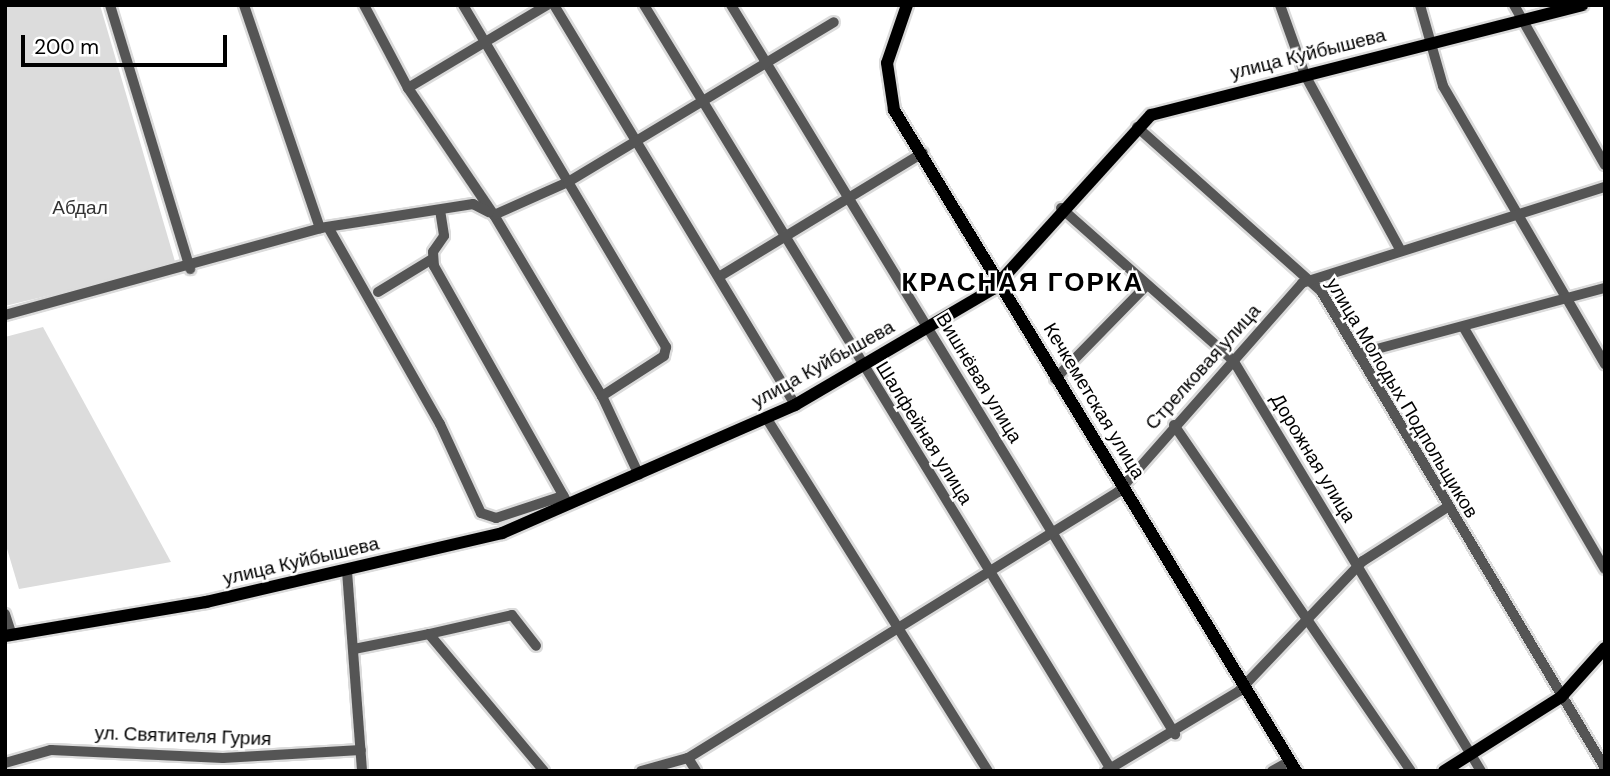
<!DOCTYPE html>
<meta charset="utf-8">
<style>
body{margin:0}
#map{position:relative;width:1610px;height:776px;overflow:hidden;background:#fff;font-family:"DM Sans",sans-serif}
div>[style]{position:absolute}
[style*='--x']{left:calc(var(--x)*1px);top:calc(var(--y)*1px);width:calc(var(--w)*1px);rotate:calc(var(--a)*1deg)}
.green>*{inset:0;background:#dcdcdc}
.roads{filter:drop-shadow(2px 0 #dbdbdb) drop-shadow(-2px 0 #dbdbdb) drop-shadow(0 2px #dbdbdb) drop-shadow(0 -2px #dbdbdb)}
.minor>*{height:10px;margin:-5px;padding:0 5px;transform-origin:5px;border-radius:5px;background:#555}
.major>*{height:12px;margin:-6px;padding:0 6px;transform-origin:6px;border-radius:6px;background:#000}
span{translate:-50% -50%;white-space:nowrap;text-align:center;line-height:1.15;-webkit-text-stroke:5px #fff;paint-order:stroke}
.street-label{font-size:19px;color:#000}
.park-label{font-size:19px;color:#333}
.district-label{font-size:26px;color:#000;font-weight:700;letter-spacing:2px}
.frame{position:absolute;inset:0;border:7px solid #000;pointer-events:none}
.scale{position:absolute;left:21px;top:35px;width:206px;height:32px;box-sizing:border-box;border:4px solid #000;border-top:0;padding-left:9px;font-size:21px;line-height:24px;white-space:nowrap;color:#000;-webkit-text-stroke:5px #fff;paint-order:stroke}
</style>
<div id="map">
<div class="green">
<div style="clip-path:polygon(5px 5px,100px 5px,176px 265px,5px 306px)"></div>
<div style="clip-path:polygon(43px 327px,171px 562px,19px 589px,5px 542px,5px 337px)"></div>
</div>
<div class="roads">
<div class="minor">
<div style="--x:110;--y:5;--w:276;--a:73.1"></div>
<div style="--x:244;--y:5;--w:236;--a:71.2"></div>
<div style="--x:364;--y:5;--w:94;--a:62.1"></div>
<div style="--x:408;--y:88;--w:153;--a:55.9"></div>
<div style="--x:494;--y:215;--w:211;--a:59.2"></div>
<div style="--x:602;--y:396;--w:87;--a:64.9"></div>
<div style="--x:463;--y:5;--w:398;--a:59.3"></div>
<div style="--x:666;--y:347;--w:9;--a:103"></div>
<div style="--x:664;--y:356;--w:74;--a:147.2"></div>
<div style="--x:554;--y:5;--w:467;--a:58.9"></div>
<div style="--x:644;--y:5;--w:898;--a:58.58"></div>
<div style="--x:731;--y:5;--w:854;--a:58.66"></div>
<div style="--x:1280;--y:5;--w:74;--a:70.3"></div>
<div style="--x:1305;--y:75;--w:198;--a:61.4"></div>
<div style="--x:1420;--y:5;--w:84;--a:74.1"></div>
<div style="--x:1443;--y:86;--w:322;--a:59.8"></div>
<div style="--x:1514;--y:5;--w:184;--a:60.4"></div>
<div style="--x:408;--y:88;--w:162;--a:-30.8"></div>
<div style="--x:1137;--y:127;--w:246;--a:41.7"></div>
<div style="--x:1321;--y:291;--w:555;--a:59.23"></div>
<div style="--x:1061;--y:208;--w:230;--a:41.5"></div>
<div style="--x:1233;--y:360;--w:480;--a:58.9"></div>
<div style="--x:440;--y:210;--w:26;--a:81"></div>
<div style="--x:444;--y:236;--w:19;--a:125"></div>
<div style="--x:433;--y:252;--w:14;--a:86"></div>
<div style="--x:434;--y:266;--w:269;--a:60.6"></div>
<div style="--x:494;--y:215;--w:81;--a:-24"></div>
<div style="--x:568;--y:182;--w:310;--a:-31"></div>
<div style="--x:328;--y:227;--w:227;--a:60.4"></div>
<div style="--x:440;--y:424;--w:98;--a:65.3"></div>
<div style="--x:481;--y:513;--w:16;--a:18"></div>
<div style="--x:496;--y:518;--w:71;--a:-18.2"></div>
<div style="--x:722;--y:275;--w:235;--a:-31.3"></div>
<div style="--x:378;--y:292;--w:63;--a:-31.4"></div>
<div style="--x:5;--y:315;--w:327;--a:-15.4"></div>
<div style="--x:320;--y:228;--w:155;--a:-8.9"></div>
<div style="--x:473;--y:204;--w:18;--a:27"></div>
<div style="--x:1464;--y:328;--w:279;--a:59.7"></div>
<div style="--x:1358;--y:354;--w:256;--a:-15"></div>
<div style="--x:1055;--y:379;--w:130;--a:-45.6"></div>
<div style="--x:767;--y:419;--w:416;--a:57.9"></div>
<div style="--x:1174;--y:425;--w:419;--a:55.6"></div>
<div style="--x:347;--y:571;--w:201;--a:85.7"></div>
<div style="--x:5;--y:614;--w:22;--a:72"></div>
<div style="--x:429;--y:634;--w:85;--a:-12.9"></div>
<div style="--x:512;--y:615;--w:39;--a:52"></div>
<div style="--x:354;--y:649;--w:76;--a:-11.3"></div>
<div style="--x:429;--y:634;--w:179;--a:50"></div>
<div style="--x:688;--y:758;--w:15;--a:58"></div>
<div style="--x:5;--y:763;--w:48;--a:-15.8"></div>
<div style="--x:51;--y:750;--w:172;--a:2.7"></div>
<div style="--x:223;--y:758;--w:138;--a:-3.3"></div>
<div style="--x:641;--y:771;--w:49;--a:-15.5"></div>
<div style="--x:688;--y:758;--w:506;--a:-31.74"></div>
<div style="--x:1118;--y:492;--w:278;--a:-48.6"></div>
<div style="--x:1302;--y:283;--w:318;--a:-17.6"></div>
<div style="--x:1106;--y:771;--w:155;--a:-31"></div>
<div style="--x:1239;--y:691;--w:180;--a:-46.4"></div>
<div style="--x:1363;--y:561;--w:98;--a:-32.6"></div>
<div style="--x:1272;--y:771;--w:21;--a:-29"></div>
</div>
<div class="major">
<div style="--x:907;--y:5;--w:61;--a:109"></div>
<div style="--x:887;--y:63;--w:48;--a:81.5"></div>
<div style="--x:894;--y:110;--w:774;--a:58.69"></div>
<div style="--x:5;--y:636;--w:204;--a:-9.6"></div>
<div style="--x:206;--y:602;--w:304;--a:-13.1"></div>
<div style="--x:502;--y:533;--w:320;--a:-23.6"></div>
<div style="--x:795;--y:405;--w:229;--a:-30.4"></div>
<div style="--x:993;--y:289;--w:235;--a:-47.8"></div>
<div style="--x:1151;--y:115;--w:445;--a:-14.3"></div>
<div style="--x:1444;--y:771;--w:138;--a:-32.3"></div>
<div style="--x:1561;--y:697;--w:66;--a:-48.1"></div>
</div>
</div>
<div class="street-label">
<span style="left:1308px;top:54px;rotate:-14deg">улица Куйбышева</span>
<span style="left:823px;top:364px;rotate:-29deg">улица Куйбышева</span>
<span style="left:1203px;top:367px;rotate:-48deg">Стрелковая улица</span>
<span style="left:979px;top:378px;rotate:59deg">Вишнёвая улица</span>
<span style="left:1402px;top:398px;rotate:59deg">улица Молодых Подпольщиков</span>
<span style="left:1094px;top:401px;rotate:59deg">Кечкеметская улица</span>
<span style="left:924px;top:433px;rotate:58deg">Шалфейная улица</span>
<span style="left:1313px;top:458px;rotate:59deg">Дорожная улица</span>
<span style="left:301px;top:561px;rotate:-13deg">улица Куйбышева</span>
<span style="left:183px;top:736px;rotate:2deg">ул. Святителя Гурия</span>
</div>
<div class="park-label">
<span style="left:80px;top:208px">Абдал</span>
</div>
<div class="district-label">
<span style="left:1023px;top:283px">КРАСНАЯ ГОРКА</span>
</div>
<div class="frame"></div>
<div class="scale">200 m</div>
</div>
